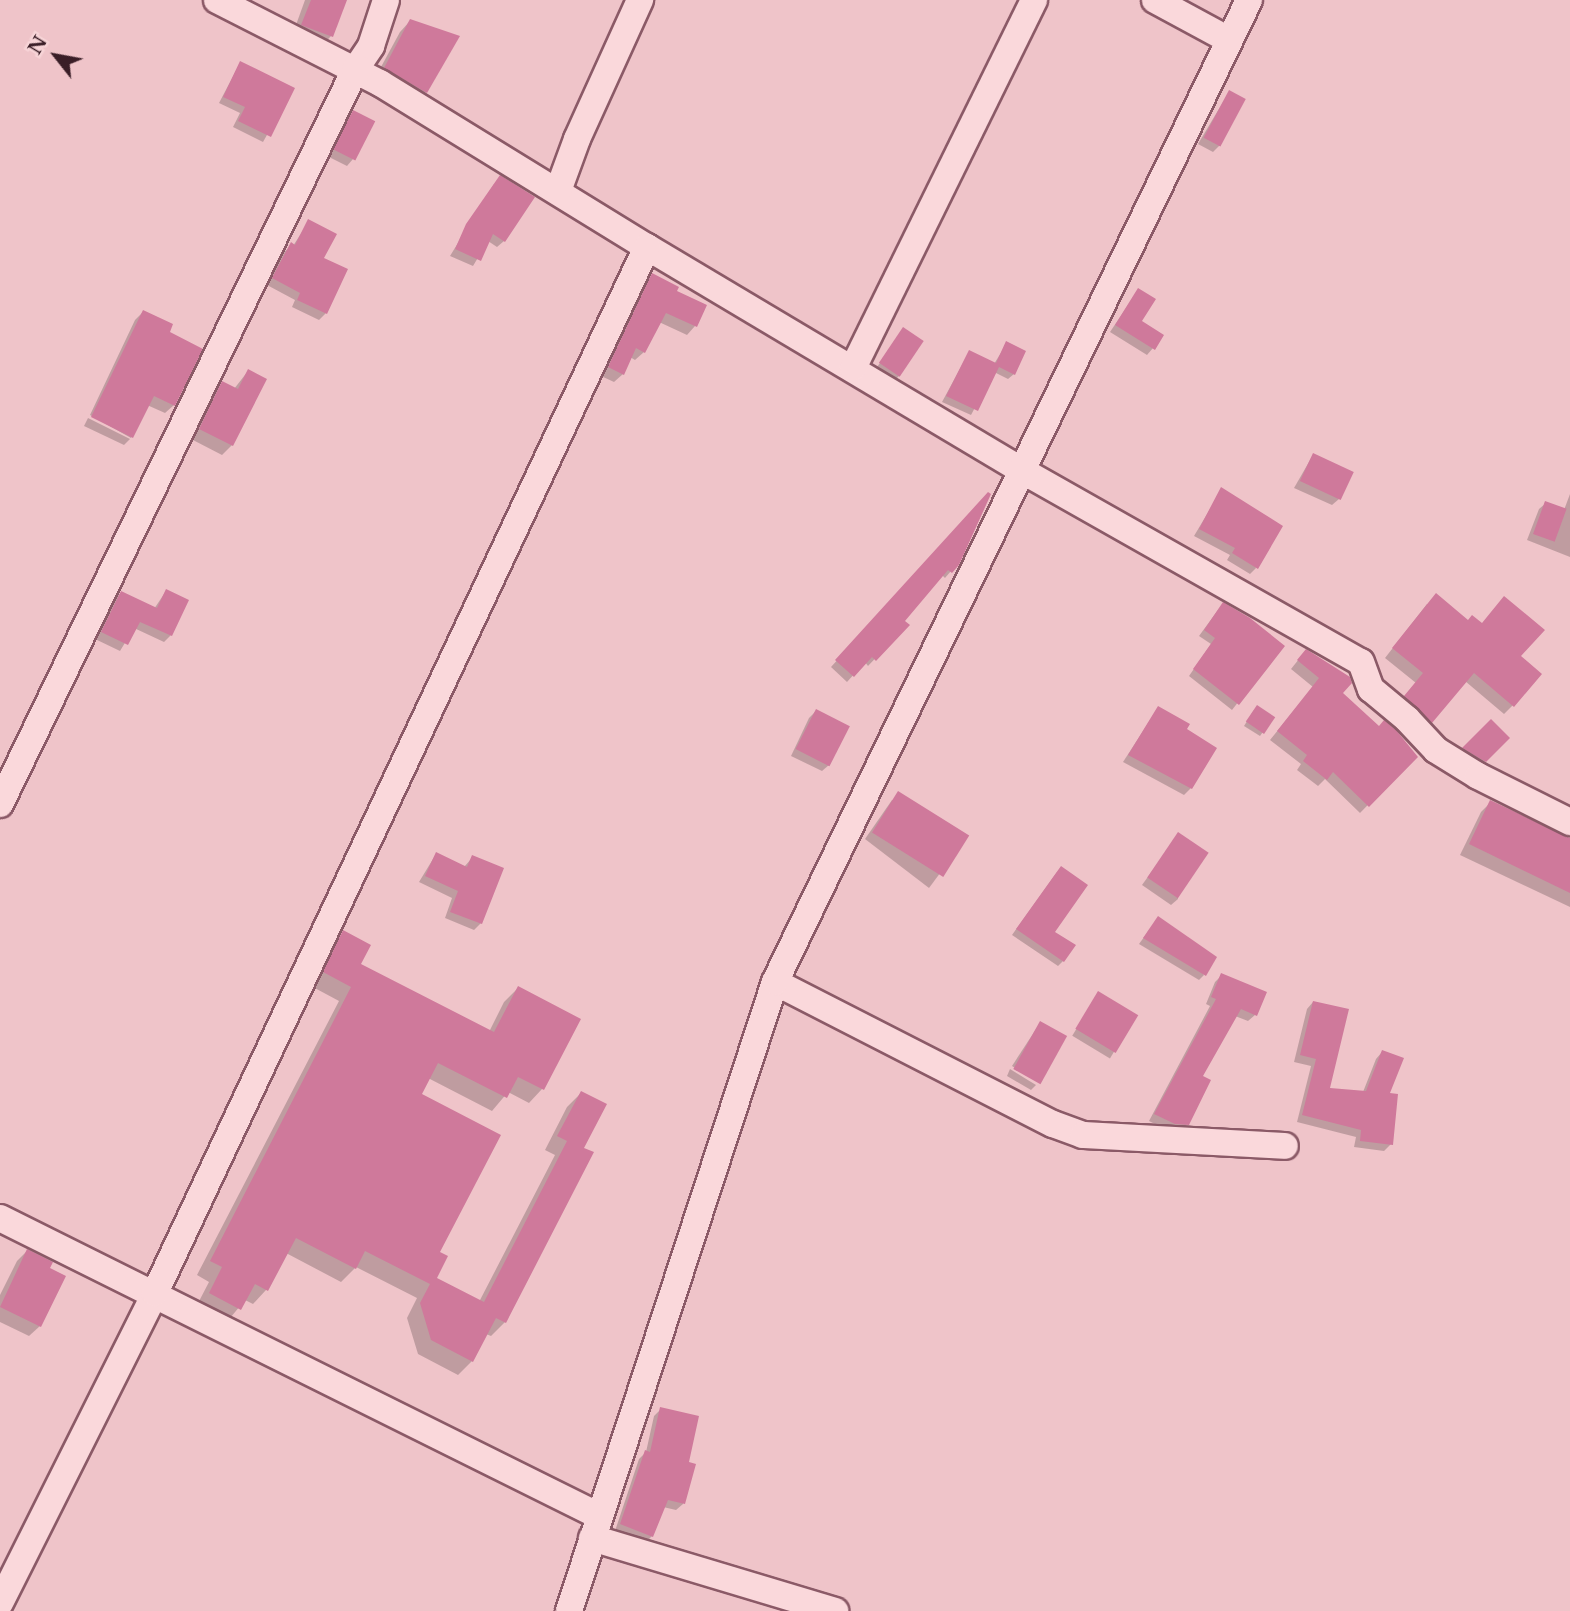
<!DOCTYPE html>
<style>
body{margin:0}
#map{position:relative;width:1570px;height:1611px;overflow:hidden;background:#efc4c9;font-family:"Libre Baskerville",serif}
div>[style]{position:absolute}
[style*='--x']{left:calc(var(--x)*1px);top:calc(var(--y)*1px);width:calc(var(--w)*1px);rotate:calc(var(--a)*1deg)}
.shadow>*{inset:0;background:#0003;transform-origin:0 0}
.building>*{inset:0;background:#cf799b;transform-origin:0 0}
.roads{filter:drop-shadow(2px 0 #8b5a67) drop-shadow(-2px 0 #8b5a67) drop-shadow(0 2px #8b5a67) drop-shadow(0 -2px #8b5a67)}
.minor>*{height:26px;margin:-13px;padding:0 13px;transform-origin:13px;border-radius:13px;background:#fad8db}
span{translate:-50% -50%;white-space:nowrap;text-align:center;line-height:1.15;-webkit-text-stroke:6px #f7d4d7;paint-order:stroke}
.north{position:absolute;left:21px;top:21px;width:70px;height:70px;-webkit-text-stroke:5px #f7d4d7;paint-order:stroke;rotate:301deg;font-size:19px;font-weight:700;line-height:28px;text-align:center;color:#3a1e27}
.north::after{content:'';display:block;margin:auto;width:24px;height:32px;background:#3a1e27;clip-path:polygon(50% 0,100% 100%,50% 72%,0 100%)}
</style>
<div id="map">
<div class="shadow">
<div style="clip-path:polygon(305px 0,345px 0,331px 36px,321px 47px,292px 36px)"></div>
<div style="clip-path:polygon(410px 21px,458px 37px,426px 92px,415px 103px,375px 78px,400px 32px)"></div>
<div style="clip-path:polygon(240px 63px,293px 89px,263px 142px,233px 127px,240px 113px,219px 103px)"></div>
<div style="clip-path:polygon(1229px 92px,1220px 145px,1213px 152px,1198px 144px)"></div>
<div style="clip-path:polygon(354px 112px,353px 159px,347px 166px,329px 157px,347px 119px)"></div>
<div style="clip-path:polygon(494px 184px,504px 241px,497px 247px,488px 241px,473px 266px,450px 256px)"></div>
<div style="clip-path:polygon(309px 221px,322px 259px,326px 313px,319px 320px,292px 307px,295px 300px,267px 285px,285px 251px,293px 246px)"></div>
<div style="clip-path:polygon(652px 275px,675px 292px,695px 326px,687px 335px,659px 322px,644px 352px,635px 360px,630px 357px,623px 374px,614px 382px,601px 376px,644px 283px)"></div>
<div style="clip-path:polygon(1138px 290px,1139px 322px,1153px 348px,1147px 355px,1110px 332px)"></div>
<div style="clip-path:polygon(143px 312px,168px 333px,174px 405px,165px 413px,147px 405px,131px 438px,90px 415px,135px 320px)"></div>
<div style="clip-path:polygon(903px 330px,900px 375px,893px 382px,875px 370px)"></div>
<div style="clip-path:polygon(1007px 343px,1014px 374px,1008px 379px,994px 372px,971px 415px,942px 402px,969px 352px,994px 364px)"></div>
<div style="clip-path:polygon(248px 371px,232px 445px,222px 455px,191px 439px,213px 393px,222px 383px,234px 389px)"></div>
<div style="clip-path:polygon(88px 418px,130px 439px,124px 445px,84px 426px)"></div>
<div style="clip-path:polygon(1313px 455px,1339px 499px,1332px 505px,1294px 488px)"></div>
<div style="clip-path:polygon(1222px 489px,1256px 568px,1250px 574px,1227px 560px,1230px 555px,1194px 536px)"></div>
<div style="clip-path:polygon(1570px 494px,1570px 557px,1527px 540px,1539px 509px,1546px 503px,1564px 510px)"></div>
<div style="clip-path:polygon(982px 501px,957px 564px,945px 578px,942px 575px,903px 621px,907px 625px,868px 666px,865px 662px,847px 682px,831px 667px)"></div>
<div style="clip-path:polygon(166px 591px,171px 635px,164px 642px,134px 628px,120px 651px,95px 639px,114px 599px,121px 593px,154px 609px)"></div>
<div style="clip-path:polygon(1427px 604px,1467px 622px,1519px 656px,1513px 705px,1504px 714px,1465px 681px,1422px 730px,1396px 706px,1416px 683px,1385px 658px)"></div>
<div style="clip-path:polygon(1218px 610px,1282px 646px,1232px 710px,1189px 676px,1211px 644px,1199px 636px)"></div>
<div style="clip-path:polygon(1299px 659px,1415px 757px,1360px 813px,1325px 779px,1318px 786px,1297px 770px,1301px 764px,1270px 740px,1313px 687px,1291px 669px)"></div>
<div style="clip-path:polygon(1158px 708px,1184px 730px,1191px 788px,1184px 795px,1123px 762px)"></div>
<div style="clip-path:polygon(1254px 710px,1273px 718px,1260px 736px,1244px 726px)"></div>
<div style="clip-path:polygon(816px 711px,829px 765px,822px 771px,791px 756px,809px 718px)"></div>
<div style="left:1491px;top:721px;width:24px;height:48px;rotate:45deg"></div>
<div style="clip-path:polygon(892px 800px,967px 837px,929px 888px,865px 839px)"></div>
<div style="clip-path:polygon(1491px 802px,1570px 841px,1570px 907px,1460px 855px,1481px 812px)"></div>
<div style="clip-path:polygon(1178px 835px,1178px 899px,1171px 905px,1142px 885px)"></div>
<div style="clip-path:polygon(436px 854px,464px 867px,472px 858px,481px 923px,474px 930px,445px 918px,452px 898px,419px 882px)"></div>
<div style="clip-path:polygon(1057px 872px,1052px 932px,1063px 961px,1058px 966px,1012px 935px)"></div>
<div style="clip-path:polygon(1158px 918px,1204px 975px,1199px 980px,1139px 944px)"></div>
<div style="clip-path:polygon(344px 932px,358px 965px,489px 1032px,504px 1002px,518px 988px,579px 1019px,542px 1089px,529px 1103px,508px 1092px,492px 1111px,428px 1078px,420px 1095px,438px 1253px,434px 1279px,479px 1302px,555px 1155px,545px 1150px,567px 1107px,581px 1093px,582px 1148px,592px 1153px,505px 1322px,491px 1336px,486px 1334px,472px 1361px,458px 1375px,418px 1354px,407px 1318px,417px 1298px,356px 1267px,341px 1282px,286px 1253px,266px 1290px,253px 1304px,245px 1300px,226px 1323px,196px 1307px,209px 1282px,197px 1275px,339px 1001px,311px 986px,330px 946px)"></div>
<div style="clip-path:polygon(1222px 975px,1255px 1015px,1248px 1021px,1235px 1016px,1201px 1077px,1187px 1124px,1180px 1131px,1167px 1130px,1149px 1121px,1210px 1006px,1206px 1004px,1215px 982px)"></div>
<div style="left:1098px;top:993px;width:44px;height:50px;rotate:31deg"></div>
<div style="clip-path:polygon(1313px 1002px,1328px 1089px,1363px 1092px,1376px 1059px,1382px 1052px,1391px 1144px,1384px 1151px,1354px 1147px,1356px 1137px,1297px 1122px,1311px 1066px,1294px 1062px,1307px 1009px)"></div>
<div style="clip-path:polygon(1040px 1023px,1038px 1082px,1012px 1066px)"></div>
<div style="clip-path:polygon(1010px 1069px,1036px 1085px,1031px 1090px,1007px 1076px)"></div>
<div style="clip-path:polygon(27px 1251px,40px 1326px,29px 1336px,0 1322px,0 1295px,17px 1261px)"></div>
<div style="clip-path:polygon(661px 1409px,687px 1464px,694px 1466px,683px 1504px,676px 1510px,663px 1507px,652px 1536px,645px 1543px,615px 1531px,639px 1459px,646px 1452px,654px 1416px)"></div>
</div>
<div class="building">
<div style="clip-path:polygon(311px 0,347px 0,333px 37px,301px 25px)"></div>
<div style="clip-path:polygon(410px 19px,460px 36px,427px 93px,384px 68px)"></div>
<div style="clip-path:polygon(240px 61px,295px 88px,271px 137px,238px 121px,245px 107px,223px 97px)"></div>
<div style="left:1229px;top:90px;width:19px;height:54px;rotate:28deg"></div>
<div style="left:353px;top:110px;width:25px;height:44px;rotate:27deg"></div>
<div style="clip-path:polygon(500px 175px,535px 197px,505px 242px,493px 234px,481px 261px,455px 249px,466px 224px)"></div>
<div style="clip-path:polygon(308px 219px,337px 234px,324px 258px,348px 269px,327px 314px,297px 300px,300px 293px,272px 278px,291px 242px,295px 245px)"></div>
<div style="clip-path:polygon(652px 273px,679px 287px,677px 291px,707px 305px,697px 327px,666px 313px,645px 353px,636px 348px,624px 375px,608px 367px)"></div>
<div style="clip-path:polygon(1138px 288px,1156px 299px,1142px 321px,1164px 335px,1155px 350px,1115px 325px)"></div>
<div style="clip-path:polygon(143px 310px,173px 324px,170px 332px,203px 349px,175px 406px,154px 396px,133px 438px,91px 417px)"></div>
<div style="left:903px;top:327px;width:25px;height:43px;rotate:34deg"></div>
<div style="clip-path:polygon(1006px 341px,1026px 351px,1015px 375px,999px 367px,978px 411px,946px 396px,969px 350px,996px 363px)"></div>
<div style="clip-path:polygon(248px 369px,267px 379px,233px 446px,199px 429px,222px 381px,238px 389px)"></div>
<div style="left:1313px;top:453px;width:45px;height:31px;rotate:25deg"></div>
<div style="clip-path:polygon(1221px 487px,1283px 526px,1258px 569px,1232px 553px,1235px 548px,1199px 529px)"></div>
<div style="clip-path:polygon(988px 492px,991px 494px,959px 565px,952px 573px,948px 570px,905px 621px,910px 625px,876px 661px,872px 657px,854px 677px,835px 660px)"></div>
<div style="left:1545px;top:501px;width:23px;height:35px;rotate:20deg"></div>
<div style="clip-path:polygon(166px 589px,189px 600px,172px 636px,140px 622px,128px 645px,101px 632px,121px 591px,157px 608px)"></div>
<div style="clip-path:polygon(1436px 593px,1468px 620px,1472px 615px,1482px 623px,1504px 596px,1545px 630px,1521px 656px,1542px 674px,1514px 707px,1474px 673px,1432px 723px,1404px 696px,1423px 673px,1392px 648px)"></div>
<div style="clip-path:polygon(1223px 602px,1250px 618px,1285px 646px,1239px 705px,1193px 669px,1215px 638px,1204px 630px)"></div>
<div style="clip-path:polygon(1306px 649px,1350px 677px,1352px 683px,1343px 693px,1379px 726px,1384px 720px,1396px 730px,1418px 757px,1369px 807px,1333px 772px,1327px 780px,1303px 761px,1307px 755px,1277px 731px,1319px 678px,1297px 660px)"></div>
<div style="left:1257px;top:705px;width:22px;height:20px;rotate:34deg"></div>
<div style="clip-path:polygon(1158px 706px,1190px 724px,1187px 729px,1217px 748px,1192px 789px,1128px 755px)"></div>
<div style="left:816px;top:709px;width:38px;height:45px;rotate:27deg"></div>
<div style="clip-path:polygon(1491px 719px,1510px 738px,1486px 762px,1462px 748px)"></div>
<div style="left:898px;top:791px;width:84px;height:49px;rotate:32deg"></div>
<div style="clip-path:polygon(1490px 800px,1570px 838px,1570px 893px,1469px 844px)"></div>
<div style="left:1178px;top:832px;width:37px;height:55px;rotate:34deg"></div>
<div style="clip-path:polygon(436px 852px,467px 867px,472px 855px,504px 868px,482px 924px,450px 912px,458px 891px,425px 876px)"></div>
<div style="clip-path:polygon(1061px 866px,1088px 885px,1055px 932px,1076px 945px,1064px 962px,1016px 929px)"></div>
<div style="clip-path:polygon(1158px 916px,1217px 957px,1206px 976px,1143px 938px)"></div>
<div style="clip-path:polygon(343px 930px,371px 945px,361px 964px,494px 1032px,518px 986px,581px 1019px,544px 1090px,518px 1077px,507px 1098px,438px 1063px,422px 1094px,501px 1135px,440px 1252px,448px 1256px,437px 1278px,484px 1302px,567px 1141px,557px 1136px,581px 1091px,607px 1104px,584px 1148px,594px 1152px,506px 1323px,496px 1318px,473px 1362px,431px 1340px,420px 1303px,430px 1284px,365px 1251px,356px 1269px,296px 1238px,268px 1291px,255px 1284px,241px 1310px,209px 1293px,222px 1267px,210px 1261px,351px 987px,323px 972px)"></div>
<div style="clip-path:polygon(1221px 973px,1267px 992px,1257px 1016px,1241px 1009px,1203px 1076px,1211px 1080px,1189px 1125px,1175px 1124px,1154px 1114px,1216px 999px,1211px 997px)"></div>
<div style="left:1098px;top:991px;width:47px;height:44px;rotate:31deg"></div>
<div style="clip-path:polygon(1313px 1001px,1349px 1009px,1330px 1088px,1366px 1091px,1382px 1050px,1404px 1058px,1390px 1093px,1398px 1094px,1393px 1145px,1360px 1141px,1361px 1130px,1302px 1115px,1316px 1059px,1300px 1055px)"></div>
<div style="left:1040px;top:1021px;width:31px;height:55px;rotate:29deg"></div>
<div style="clip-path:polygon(27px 1249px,53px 1262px,50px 1268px,66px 1276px,41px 1327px,0 1307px)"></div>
<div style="clip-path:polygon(660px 1407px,699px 1416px,689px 1462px,696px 1464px,685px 1504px,668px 1500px,653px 1537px,620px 1524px,645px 1450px,650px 1452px)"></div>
</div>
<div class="roads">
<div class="minor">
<div style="--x:217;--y:0;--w:183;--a:27"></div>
<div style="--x:380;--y:83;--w:313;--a:31.6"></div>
<div style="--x:647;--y:247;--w:435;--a:30.8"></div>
<div style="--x:1021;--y:470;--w:390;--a:29.5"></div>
<div style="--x:1361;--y:662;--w:29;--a:70"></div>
<div style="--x:1371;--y:689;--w:47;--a:39.8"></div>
<div style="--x:1407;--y:719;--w:42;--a:46.9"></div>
<div style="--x:1436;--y:750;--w:49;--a:31.8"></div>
<div style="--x:1478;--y:776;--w:103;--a:26.6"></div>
<div style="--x:1155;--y:0;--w:84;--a:28.4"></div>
<div style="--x:558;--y:191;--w:55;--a:-69.9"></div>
<div style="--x:577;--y:139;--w:153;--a:-65.6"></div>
<div style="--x:853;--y:368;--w:410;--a:-63.8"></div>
<div style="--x:0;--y:804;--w:815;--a:-64.19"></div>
<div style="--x:355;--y:70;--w:29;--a:-56"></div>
<div style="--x:371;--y:46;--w:48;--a:-71.9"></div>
<div style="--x:775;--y:982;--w:312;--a:27.1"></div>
<div style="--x:1053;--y:1124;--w:32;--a:20"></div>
<div style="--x:1083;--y:1135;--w:202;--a:3.1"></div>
<div style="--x:0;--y:1218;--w:669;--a:26.45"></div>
<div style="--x:592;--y:1538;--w:254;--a:16.7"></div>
<div style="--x:0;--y:1603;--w:347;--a:-63.4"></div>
<div style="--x:155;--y:1293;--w:1156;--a:-64.81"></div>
<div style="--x:569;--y:1611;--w:662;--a:-71.87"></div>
<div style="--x:775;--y:982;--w:1090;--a:-64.23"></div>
</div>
</div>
<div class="north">N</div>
</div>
